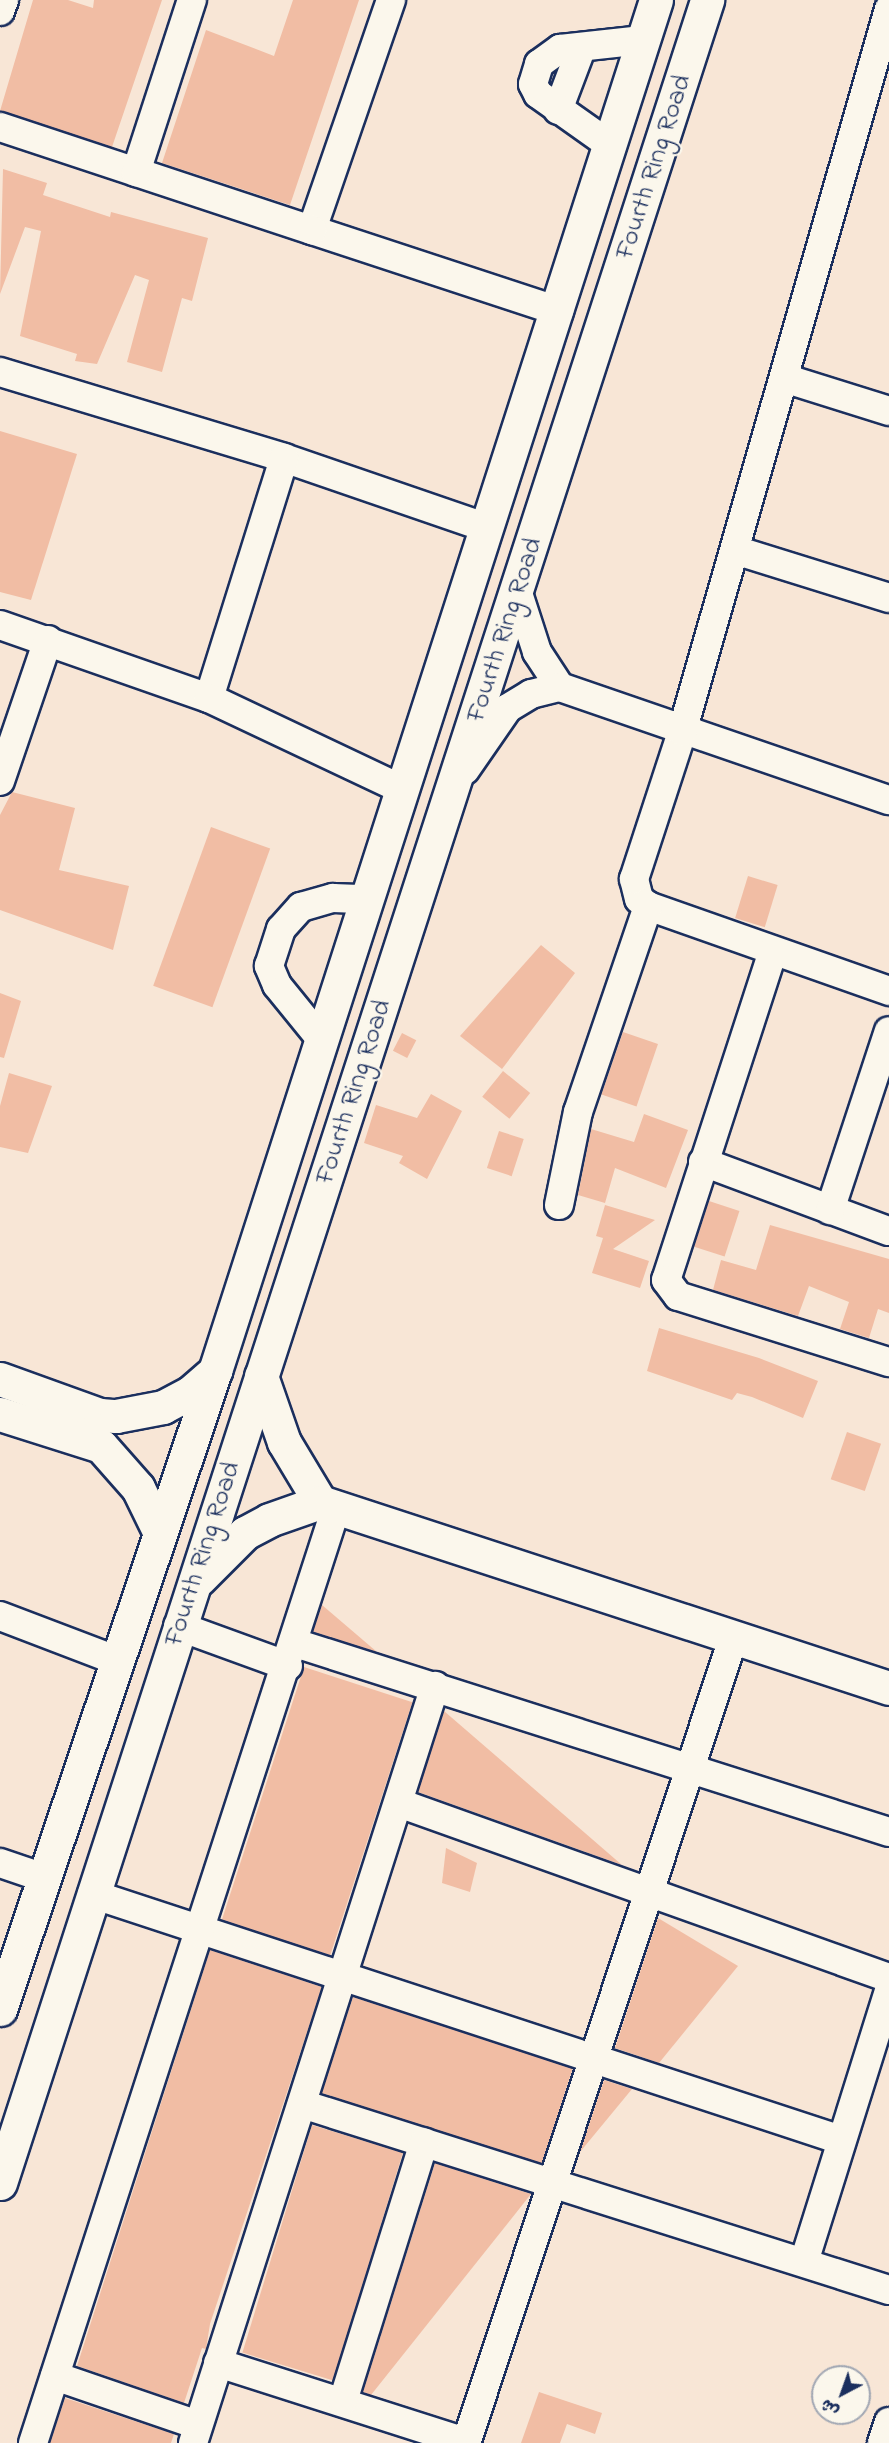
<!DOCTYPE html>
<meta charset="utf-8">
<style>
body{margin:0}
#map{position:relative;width:889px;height:2443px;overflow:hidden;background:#f8e6d6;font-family:"Indie Flower","Playpen Sans Arabic",sans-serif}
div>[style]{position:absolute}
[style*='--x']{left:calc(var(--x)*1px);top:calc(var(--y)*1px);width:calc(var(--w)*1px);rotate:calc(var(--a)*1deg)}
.building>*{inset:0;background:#f1bda4;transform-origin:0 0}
.roads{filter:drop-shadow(2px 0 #1b2f5e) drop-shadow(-2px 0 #1b2f5e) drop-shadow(0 2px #1b2f5e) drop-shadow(0 -2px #1b2f5e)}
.minor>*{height:28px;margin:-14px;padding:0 14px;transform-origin:14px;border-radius:14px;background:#fbf7ec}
.major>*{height:33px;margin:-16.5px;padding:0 16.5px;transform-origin:16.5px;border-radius:16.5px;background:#fbf7ec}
span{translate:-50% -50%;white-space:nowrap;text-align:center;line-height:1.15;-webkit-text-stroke:4.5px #fbf7ec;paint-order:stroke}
.street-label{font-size:27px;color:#1b2f5e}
.north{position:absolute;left:811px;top:2365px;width:60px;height:60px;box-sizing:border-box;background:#fbf7ec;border:2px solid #a1a7b3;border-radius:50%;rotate:221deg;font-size:16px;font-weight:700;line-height:24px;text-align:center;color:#1b2f5e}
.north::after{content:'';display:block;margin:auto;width:21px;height:27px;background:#1b2f5e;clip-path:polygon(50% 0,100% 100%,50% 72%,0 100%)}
</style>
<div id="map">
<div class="building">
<div style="clip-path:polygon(33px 0,68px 0,93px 8px,94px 0,162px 0,112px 147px,0 111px)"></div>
<div style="clip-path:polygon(293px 0,359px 0,290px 205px,162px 163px,206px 30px,274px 56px)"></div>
<div style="clip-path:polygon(3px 169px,47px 183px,43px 195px,110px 217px,111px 212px,208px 238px,192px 301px,182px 298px,162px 372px,127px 362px,149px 280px,135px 275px,97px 364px,75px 361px,77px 354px,20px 336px,41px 231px,25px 227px,0 294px)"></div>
<div style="clip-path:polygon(0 431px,77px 454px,31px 600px,0 592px)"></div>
<div style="clip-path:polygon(12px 792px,75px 808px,59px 870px,129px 886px,113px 950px,0 910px,0 815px)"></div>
<div style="left:211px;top:827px;width:63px;height:169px;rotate:20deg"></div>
<div style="left:748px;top:876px;width:31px;height:44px;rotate:17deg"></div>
<div style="clip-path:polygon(541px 945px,575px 973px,502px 1069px,460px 1036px)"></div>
<div style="clip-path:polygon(0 993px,21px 1001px,4px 1058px,0 1057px)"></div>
<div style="left:623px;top:1032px;width:37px;height:66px;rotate:19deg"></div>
<div style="left:402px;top:1033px;width:16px;height:20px;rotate:27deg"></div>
<div style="left:503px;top:1071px;width:35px;height:33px;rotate:39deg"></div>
<div style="clip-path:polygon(9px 1073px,52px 1086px,28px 1153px,0 1147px,0 1106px)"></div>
<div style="clip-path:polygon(431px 1094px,462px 1111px,427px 1179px,399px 1163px,403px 1156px,364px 1143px,376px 1105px,417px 1118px)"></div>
<div style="clip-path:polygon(644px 1114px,688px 1130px,666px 1188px,615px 1168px,605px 1203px,578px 1195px,591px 1129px,634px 1142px)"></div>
<div style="left:499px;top:1131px;width:26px;height:39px;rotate:18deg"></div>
<div style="left:709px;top:1201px;width:32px;height:48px;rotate:18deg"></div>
<div style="clip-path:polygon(605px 1205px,655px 1220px,613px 1249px,649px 1261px,640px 1288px,592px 1273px,603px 1238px,596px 1236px)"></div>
<div style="clip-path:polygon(770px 1225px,889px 1259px,889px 1313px,878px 1309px,869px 1338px,840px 1329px,849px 1302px,809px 1286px,798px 1316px,713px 1290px,721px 1260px,756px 1270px)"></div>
<div style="clip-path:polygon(659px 1328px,759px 1358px,818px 1381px,803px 1418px,752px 1397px,737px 1393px,732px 1400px,647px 1371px)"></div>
<div style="left:847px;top:1432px;width:36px;height:50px;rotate:19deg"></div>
<div style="clip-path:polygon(322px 1605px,377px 1652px,313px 1632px)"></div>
<div style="left:304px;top:1667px;width:114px;height:266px;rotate:18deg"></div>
<div style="clip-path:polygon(444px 1711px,622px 1865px,418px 1792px)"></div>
<div style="clip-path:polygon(446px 1848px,477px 1863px,470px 1892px,442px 1883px)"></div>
<div style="clip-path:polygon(658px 1918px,738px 1966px,659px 2063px,615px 2048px)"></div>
<div style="clip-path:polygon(210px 1950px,322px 1987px,210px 2324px,206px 2349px,202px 2348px,184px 2403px,77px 2366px)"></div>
<div style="left:353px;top:1997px;width:231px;height:101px;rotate:18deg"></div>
<div style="clip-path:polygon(604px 2080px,632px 2089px,580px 2152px)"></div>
<div style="left:312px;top:2125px;width:95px;height:238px;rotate:17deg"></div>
<div style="clip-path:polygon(435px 2163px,531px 2194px,371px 2395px,363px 2392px)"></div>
<div style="clip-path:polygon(539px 2392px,602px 2413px,595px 2434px,567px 2424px,560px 2443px,521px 2443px)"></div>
<div style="clip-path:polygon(65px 2398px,174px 2434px,171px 2443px,50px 2443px)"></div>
</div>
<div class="roads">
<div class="minor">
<div style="--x:391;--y:0;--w:243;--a:109"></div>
<div style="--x:312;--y:230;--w:260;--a:18.2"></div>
<div style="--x:0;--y:11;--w:12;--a:-70"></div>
<div style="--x:558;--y:110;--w:65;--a:-69.3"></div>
<div style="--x:0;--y:127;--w:329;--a:18.3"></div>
<div style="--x:610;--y:145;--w:88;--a:-144.7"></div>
<div style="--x:538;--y:94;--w:11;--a:-117"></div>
<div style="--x:533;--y:84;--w:21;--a:-73"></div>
<div style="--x:539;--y:64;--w:26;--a:-36"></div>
<div style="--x:560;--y:49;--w:83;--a:-6.2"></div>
<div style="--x:136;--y:172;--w:181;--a:-72"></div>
<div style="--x:0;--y:372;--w:297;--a:16.8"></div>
<div style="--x:284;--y:458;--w:215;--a:19"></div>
<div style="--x:784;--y:378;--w:110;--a:17.4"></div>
<div style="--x:735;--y:550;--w:161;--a:17.3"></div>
<div style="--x:518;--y:593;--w:62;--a:72.1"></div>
<div style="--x:537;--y:652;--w:42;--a:56.7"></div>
<div style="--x:0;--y:625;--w:221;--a:19.3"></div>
<div style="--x:209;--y:698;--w:251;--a:-72.6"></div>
<div style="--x:209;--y:698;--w:216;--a:25.3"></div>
<div style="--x:465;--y:770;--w:75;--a:-55.3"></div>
<div style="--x:508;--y:708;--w:27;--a:-31"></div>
<div style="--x:531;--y:694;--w:30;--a:-14"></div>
<div style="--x:560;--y:687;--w:348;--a:19"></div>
<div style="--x:0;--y:781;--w:149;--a:-71.2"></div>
<div style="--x:648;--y:906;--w:256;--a:19.4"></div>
<div style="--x:773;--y:951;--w:346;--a:108"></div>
<div style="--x:666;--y:1280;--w:20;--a:53"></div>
<div style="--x:678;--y:1296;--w:221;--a:17.4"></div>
<div style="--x:320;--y:1038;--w:68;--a:-129.1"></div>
<div style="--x:277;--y:985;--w:21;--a:-113"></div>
<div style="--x:269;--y:966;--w:39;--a:-72"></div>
<div style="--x:281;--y:929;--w:30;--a:-48"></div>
<div style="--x:301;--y:907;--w:33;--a:-16"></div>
<div style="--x:333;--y:898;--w:33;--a:2"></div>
<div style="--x:703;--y:1162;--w:198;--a:20.4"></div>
<div style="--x:559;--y:1205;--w:95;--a:-78.5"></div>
<div style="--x:578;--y:1112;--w:218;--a:-71.2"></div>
<div style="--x:648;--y:906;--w:11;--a:-142"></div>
<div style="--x:639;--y:899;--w:21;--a:-104"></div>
<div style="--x:634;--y:879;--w:155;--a:-71.9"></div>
<div style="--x:682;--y:732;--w:752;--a:-74.02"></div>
<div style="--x:830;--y:1210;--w:188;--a:-71.8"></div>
<div style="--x:0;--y:1616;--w:126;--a:20.9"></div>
<div style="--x:178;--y:1626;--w:117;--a:20"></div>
<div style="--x:295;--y:1643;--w:623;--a:17.65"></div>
<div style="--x:399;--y:1803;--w:520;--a:19.65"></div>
<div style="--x:0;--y:1863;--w:46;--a:18.8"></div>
<div style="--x:92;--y:1894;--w:788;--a:18.18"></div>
<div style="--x:302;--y:2104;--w:616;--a:17.58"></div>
<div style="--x:804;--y:2262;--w:284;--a:-72.6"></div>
<div style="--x:218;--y:2363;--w:260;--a:17.7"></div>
<div style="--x:55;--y:2376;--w:151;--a:18.9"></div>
<div style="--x:343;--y:2401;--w:271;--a:-72.6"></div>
<div style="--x:33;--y:2443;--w:983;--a:-72.04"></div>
<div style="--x:193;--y:2443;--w:795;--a:-72.27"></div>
<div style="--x:466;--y:2443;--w:847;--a:-71.63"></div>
<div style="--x:882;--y:2443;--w:22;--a:-72"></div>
</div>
<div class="major">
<div style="--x:261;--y:1376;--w:70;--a:70.8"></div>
<div style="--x:284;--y:1442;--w:70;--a:59"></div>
<div style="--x:0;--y:1379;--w:106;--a:19.8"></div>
<div style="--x:100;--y:1415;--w:16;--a:4"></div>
<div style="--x:116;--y:1416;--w:48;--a:-10.8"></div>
<div style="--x:163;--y:1407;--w:32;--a:-28"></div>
<div style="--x:191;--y:1392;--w:32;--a:-41"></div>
<div style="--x:0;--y:1414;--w:106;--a:17.6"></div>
<div style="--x:101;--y:1446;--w:56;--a:48.6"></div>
<div style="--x:138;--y:1488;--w:50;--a:63.9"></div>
<div style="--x:199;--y:1579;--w:65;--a:-45"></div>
<div style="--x:245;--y:1533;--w:27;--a:-28"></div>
<div style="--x:269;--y:1520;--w:54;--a:-19.4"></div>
<div style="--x:320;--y:1502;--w:599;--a:18.1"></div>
<div style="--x:0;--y:2009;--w:673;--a:-71.38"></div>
<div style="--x:215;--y:1371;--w:1440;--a:-72.17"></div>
<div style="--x:0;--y:2183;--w:2295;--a:-72.05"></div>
</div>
</div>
<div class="street-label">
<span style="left:654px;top:167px;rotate:-72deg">Fourth Ring Road</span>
<span style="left:505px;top:630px;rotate:-72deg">Fourth Ring Road</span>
<span style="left:354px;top:1092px;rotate:-72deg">Fourth Ring Road</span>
<span style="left:203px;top:1554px;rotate:-72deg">Fourth Ring Road</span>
</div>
<div class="north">ش</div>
</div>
